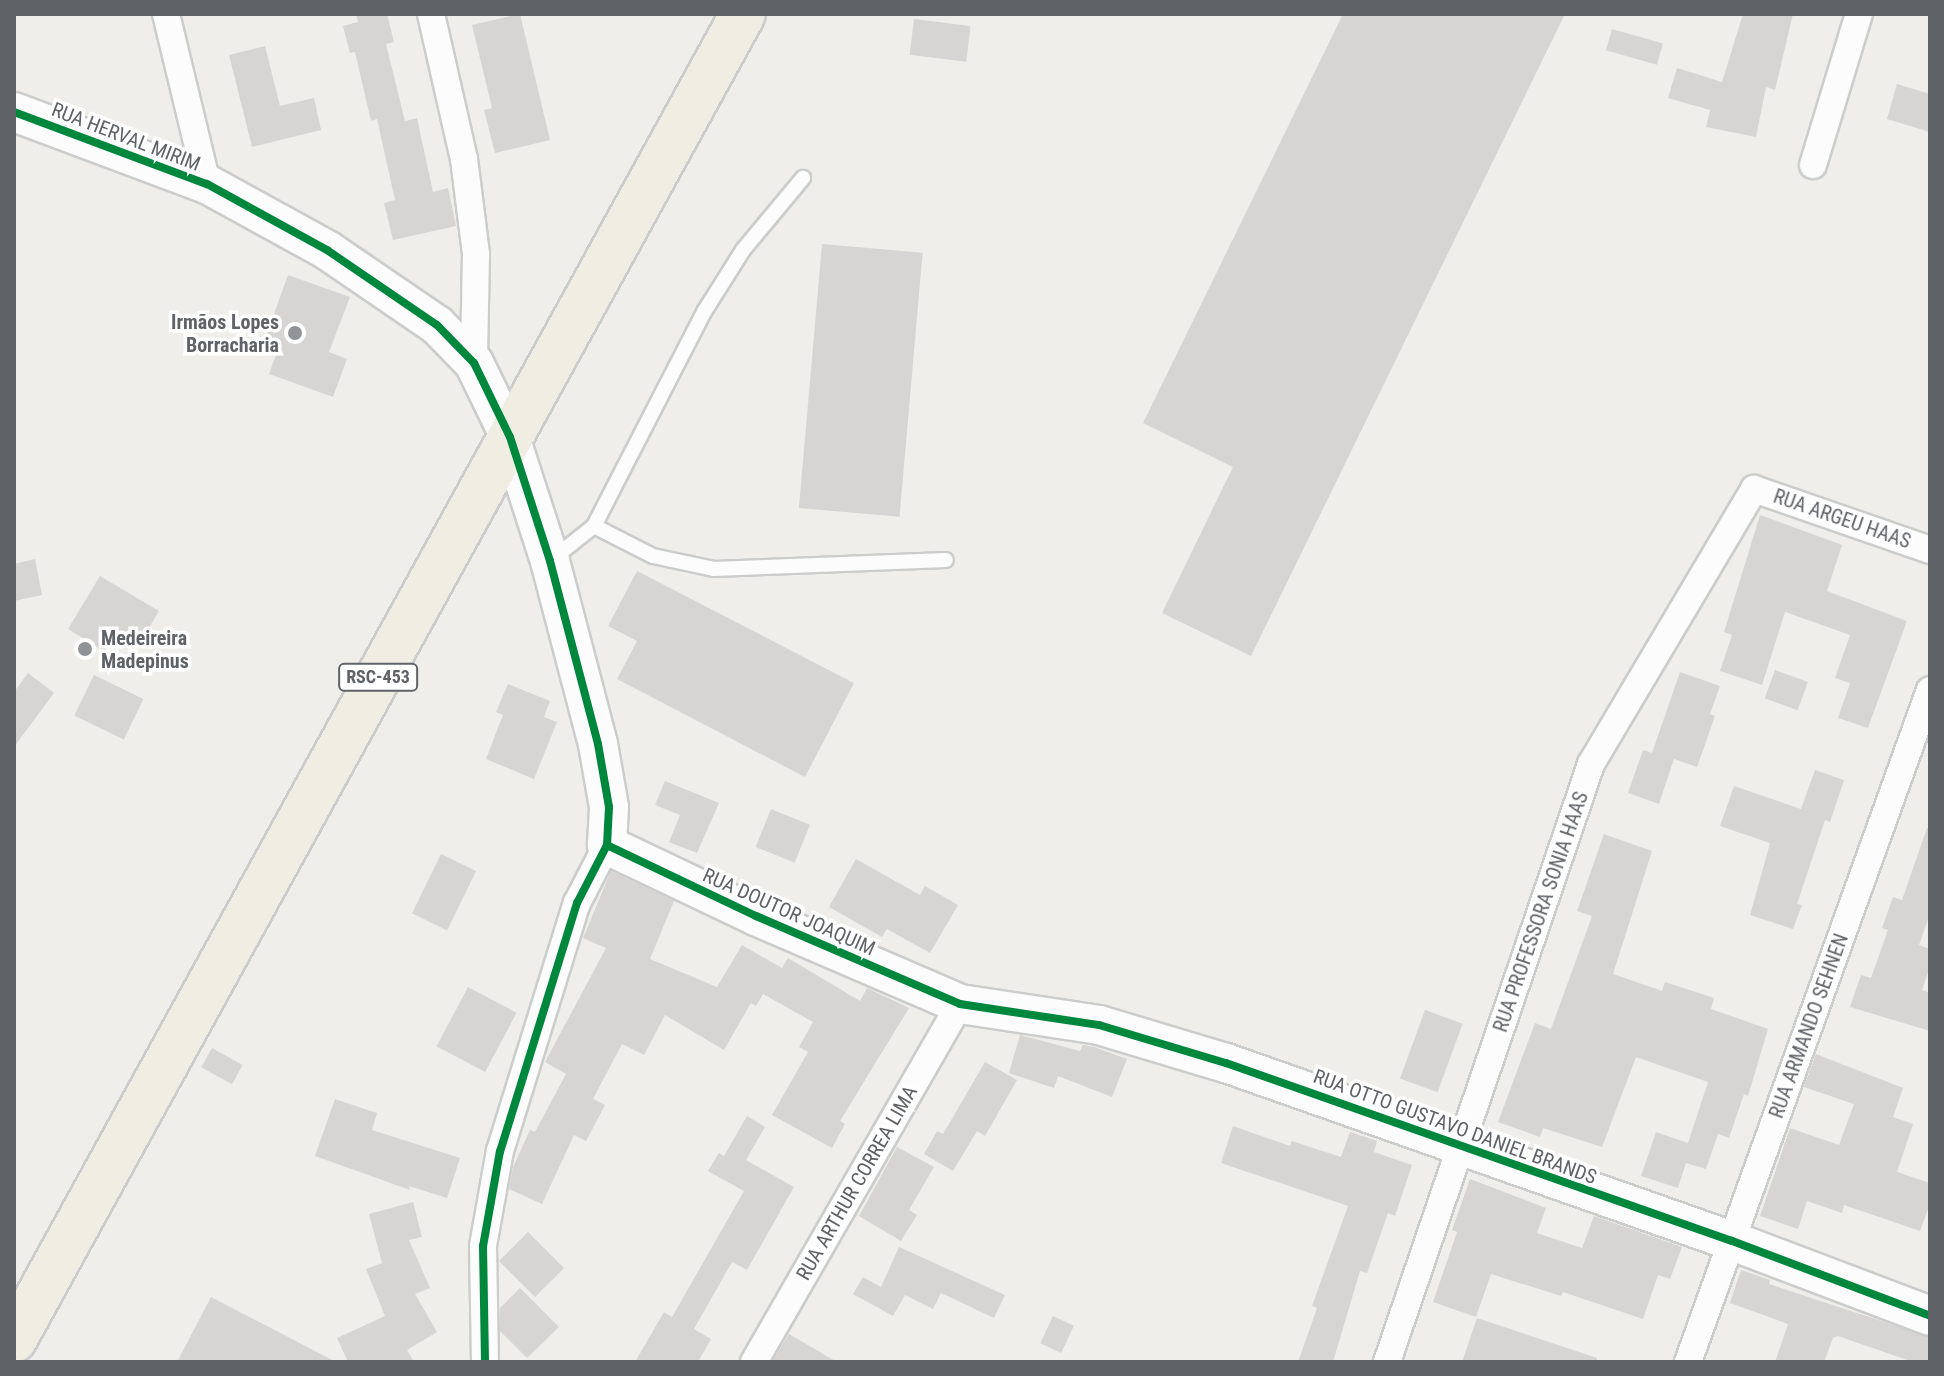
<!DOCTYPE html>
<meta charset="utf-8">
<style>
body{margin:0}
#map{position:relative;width:1944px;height:1376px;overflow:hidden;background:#efeeea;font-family:"Roboto Condensed",sans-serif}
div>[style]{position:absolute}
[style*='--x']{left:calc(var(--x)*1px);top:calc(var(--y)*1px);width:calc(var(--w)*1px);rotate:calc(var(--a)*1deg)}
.building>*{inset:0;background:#d6d5d3;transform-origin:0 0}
.roads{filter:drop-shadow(2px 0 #cbcccc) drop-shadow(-2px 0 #cbcccc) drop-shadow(0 2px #cbcccc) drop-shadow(0 -2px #cbcccc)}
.lane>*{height:14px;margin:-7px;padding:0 7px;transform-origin:7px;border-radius:7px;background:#fdfcfc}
.street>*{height:26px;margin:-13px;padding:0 13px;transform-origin:13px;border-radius:13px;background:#fdfcfc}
.secondary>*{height:38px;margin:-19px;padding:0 19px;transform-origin:19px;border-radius:19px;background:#fdfcfc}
.highway>*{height:44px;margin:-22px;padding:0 22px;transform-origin:22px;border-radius:22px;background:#f0ede3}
.cycleway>*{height:8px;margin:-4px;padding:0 4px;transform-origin:4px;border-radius:4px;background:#00873e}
.dots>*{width:22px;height:22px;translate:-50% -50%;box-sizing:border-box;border:4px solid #fff;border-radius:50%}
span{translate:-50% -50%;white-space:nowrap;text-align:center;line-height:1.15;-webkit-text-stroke:7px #fff;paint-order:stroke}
.shield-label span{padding:2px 6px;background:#fff;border:2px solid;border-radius:6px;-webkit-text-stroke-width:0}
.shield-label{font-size:18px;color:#5f6368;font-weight:700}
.street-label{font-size:20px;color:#5f6368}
.poi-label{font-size:20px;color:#5f6368;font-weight:700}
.right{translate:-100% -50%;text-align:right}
.left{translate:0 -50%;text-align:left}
.frame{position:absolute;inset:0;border:16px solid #5f6368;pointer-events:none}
</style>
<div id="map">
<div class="building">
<div style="clip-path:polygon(356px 14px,387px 14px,394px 42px,386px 44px,405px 121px,417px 118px,433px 192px,448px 188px,456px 226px,393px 240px,384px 203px,395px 200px,377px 119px,371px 121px,355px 52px,350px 53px,343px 26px,358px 22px)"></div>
<div style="clip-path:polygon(520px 14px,550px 140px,495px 153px,484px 110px,492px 108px,472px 25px)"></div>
<div style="clip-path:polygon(1343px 14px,1565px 14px,1251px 656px,1162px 613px,1233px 467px,1143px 423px)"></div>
<div style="clip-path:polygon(1743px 14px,1793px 14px,1775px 90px,1766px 87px,1756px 137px,1706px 127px,1710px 110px,1668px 98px,1677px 68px,1722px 82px)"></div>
<div style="left:914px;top:19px;width:57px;height:36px;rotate:7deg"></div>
<div style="left:1612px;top:29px;width:53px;height:22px;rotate:16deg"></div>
<div style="clip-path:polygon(265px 46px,280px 106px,314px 98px,321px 130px,252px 147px,229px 55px)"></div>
<div style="clip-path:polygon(1897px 84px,1930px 94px,1930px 132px,1887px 119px)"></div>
<div style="left:822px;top:244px;width:101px;height:265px;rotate:5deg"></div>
<div style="clip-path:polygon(288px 275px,350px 297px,329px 352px,347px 359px,333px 397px,269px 374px,281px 341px,266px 336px)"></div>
<div style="clip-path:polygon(1760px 515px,1842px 545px,1827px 591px,1907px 621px,1868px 728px,1838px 718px,1850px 683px,1835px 678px,1850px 635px,1785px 612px,1762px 685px,1720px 671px,1732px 635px,1724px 632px)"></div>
<div style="clip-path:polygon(35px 559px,42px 595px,14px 601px,14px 564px)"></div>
<div style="clip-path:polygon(637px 571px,854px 683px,805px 777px,617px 679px,637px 641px,608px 626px)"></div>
<div style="clip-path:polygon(100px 576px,159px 611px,138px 646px,118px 634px,107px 653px,68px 629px)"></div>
<div style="left:1775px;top:670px;width:35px;height:30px;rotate:20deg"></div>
<div style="clip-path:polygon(1680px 672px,1720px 686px,1710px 714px,1715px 716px,1697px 767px,1674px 759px,1659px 804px,1628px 793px,1643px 750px,1652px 753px)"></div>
<div style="clip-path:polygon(28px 673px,54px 693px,14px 747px,14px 692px)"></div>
<div style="left:94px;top:675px;width:55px;height:45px;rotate:26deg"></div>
<div style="clip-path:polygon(508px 684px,550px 701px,544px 717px,557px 722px,534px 779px,486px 759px,503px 715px,496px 712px)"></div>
<div style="clip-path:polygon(1815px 770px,1844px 780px,1830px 822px,1825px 820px,1797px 904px,1802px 905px,1793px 929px,1750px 915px,1770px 843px,1720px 826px,1734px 786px,1801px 809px)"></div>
<div style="clip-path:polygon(665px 781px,719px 803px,697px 853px,669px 842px,680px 815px,655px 805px)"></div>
<div style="left:771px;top:809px;width:42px;height:41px;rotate:22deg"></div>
<div style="clip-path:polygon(1927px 828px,1930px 829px,1930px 914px,1919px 945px,1930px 949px,1930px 967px,1922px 990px,1930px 993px,1930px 1031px,1850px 1007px,1861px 975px,1871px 978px,1888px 930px,1882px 928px,1893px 897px,1902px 900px)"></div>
<div style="clip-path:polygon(1604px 834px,1652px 851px,1613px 974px,1662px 991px,1665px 982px,1714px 998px,1711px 1009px,1768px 1029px,1748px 1096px,1744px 1094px,1729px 1138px,1718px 1134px,1706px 1169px,1686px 1163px,1678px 1188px,1641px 1176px,1656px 1132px,1688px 1143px,1708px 1082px,1636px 1057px,1602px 1147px,1543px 1128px,1540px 1137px,1498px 1122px,1535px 1023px,1551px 1029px,1592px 916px,1577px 911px)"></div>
<div style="left:441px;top:854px;width:39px;height:66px;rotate:26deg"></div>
<div style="clip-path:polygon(856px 859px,920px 895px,925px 886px,958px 905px,930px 953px,887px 929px,882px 937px,829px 907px)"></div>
<div style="clip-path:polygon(611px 871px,674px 901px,650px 959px,717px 987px,742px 945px,782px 968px,788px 958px,860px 1001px,867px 988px,909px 1008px,840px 1121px,845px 1124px,832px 1148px,772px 1115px,808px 1052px,799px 1047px,813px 1022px,763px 994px,756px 1006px,751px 1003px,724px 1050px,665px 1015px,644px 1055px,622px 1044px,593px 1099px,605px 1105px,586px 1141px,574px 1135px,542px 1204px,509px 1189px,513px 1167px,530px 1130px,535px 1132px,566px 1074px,545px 1062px,606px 948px,583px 938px)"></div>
<div style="left:468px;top:987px;width:55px;height:67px;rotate:28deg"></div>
<div style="left:1425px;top:1010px;width:40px;height:73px;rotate:20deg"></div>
<div style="clip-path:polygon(1020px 1035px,1080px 1051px,1083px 1045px,1094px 1047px,1127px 1059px,1112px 1097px,1058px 1076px,1054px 1088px,1009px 1073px)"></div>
<div style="left:212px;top:1048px;width:35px;height:22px;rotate:29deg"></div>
<div style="clip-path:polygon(1816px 1054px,1903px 1088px,1893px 1117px,1913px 1124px,1897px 1172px,1930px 1183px,1930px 1204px,1920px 1231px,1844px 1205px,1842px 1213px,1807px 1201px,1798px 1229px,1760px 1216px,1790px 1128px,1839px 1145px,1854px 1104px,1804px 1087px)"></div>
<div style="clip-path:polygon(985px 1062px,1017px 1080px,985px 1136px,977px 1131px,953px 1171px,924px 1154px,937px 1131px,943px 1134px)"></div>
<div style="clip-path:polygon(335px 1099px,377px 1113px,372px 1130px,460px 1158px,447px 1198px,409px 1186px,410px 1190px,315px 1156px)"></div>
<div style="clip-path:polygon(747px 1116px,765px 1127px,746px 1160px,794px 1187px,747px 1270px,732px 1262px,694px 1329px,711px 1339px,698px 1362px,635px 1362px,664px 1312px,672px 1317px,744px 1191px,708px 1171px,719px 1153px,724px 1156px)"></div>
<div style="clip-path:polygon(1233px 1126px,1290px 1146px,1292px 1141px,1341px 1157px,1350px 1132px,1377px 1141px,1374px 1152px,1412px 1165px,1395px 1216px,1388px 1213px,1367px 1273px,1360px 1271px,1333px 1362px,1298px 1362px,1317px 1308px,1312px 1306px,1348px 1206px,1221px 1163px)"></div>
<div style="clip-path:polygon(897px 1147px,934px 1167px,909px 1210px,917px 1215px,901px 1241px,859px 1216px)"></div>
<div style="clip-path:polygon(1470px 1179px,1546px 1208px,1537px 1233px,1582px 1248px,1594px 1216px,1682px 1247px,1670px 1279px,1658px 1275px,1643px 1319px,1563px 1292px,1561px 1296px,1491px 1274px,1476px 1317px,1433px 1302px,1457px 1232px,1452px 1230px)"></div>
<div style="clip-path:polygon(413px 1202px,422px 1237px,409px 1240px,430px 1288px,415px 1294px,437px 1332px,407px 1350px,414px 1362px,348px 1362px,337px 1338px,385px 1316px,366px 1269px,382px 1263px,369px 1214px)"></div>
<div style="left:528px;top:1232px;width:51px;height:41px;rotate:45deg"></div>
<div style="clip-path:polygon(899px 1247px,1005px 1295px,994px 1318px,941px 1293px,933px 1309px,905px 1295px,893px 1316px,853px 1294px,863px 1277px,881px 1287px)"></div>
<div style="clip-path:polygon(1741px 1270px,1770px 1280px,1769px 1284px,1930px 1337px,1930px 1362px,1913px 1362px,1838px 1336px,1833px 1338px,1824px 1362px,1775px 1362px,1788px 1324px,1730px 1303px)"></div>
<div style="clip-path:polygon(520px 1288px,559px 1327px,527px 1358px,500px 1331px,500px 1308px)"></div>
<div style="clip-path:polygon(211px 1297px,336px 1362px,177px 1362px)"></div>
<div style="left:1053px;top:1316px;width:23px;height:30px;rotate:25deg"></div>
<div style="clip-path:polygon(1477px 1318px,1597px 1358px,1596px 1362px,1462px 1362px)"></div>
<div style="clip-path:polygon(789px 1334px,837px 1362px,772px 1362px)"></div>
</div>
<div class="roads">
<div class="lane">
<div style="--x:594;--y:526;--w:241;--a:-62.8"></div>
<div style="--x:704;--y:312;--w:73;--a:-57.8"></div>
<div style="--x:743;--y:250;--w:94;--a:-50.2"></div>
<div style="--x:550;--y:561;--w:56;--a:-38.5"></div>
<div style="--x:594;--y:526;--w:66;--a:27"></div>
<div style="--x:653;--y:556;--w:62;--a:12"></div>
<div style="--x:714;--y:569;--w:232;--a:-2.2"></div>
</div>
<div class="street">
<div style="--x:166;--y:14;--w:175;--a:76.4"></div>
<div style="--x:431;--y:14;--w:149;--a:77.2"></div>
<div style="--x:464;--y:159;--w:96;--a:82.8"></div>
<div style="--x:476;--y:254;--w:109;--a:91.1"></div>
<div style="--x:1813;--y:165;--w:158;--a:-73.1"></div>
<div style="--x:485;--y:1362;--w:116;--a:-91"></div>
<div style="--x:483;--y:1246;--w:97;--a:-79.9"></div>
<div style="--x:500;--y:1151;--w:260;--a:-72.8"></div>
<div style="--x:577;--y:903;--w:65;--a:-62.7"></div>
<div style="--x:754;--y:1362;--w:413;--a:-60.1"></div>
<div style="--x:1387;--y:1362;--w:632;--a:-71.16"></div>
<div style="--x:1591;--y:764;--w:320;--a:-59.3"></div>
<div style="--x:1754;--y:489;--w:186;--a:19.1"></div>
<div style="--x:1688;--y:1362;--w:714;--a:-70.2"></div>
</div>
<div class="secondary">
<div style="--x:14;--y:112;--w:206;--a:20.5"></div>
<div style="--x:207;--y:184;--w:137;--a:28.8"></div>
<div style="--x:327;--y:250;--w:133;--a:34.3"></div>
<div style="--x:437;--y:325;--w:53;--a:45.8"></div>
<div style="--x:474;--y:363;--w:82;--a:64.1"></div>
<div style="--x:510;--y:437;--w:130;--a:72.1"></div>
<div style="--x:550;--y:561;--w:189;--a:75.3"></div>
<div style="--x:598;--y:744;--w:64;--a:80.1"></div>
<div style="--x:609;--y:807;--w:38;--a:93"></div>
<div style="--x:607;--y:845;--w:165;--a:25.5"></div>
<div style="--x:756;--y:916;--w:222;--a:23.3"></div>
<div style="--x:960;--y:1004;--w:141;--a:8.6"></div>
<div style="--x:1099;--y:1025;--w:133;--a:16.7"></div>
<div style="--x:1226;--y:1063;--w:536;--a:19.38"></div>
<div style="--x:1732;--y:1241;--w:212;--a:20.7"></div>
</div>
<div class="highway">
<div style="--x:14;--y:1340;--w:1513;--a:-61.2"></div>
</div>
</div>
<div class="cycleway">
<div style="--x:14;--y:112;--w:206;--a:20.5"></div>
<div style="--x:207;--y:184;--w:137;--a:28.8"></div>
<div style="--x:327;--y:250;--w:133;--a:34.3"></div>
<div style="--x:437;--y:325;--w:53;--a:45.8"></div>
<div style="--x:474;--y:363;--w:82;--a:64.1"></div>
<div style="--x:510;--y:437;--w:130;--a:72.1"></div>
<div style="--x:550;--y:561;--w:189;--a:75.3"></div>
<div style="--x:598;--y:744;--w:64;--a:80.1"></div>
<div style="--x:609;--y:807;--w:38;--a:93"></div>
<div style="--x:607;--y:845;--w:65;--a:117.3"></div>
<div style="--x:577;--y:903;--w:260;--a:107.2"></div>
<div style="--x:500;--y:1151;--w:97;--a:100.1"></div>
<div style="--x:483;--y:1246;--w:116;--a:89"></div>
<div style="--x:607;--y:845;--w:165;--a:25.5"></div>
<div style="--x:756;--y:916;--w:222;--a:23.3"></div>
<div style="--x:960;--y:1004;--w:141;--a:8.6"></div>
<div style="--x:1099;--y:1025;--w:133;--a:16.7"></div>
<div style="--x:1226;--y:1063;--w:536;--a:19.38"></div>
<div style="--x:1732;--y:1241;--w:212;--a:20.7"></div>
</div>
<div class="dots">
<div style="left:295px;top:333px;background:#919496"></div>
<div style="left:85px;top:649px;background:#919496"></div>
</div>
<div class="shield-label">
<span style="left:378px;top:677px">RSC-453</span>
</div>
<div class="street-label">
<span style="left:126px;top:137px;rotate:21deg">RUA HERVAL MIRIM</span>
<span style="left:1842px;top:519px;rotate:19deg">RUA ARGEU HAAS</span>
<span style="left:789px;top:912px;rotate:24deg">RUA DOUTOR JOAQUIM</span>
<span style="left:1541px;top:912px;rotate:-71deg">RUA PROFESSORA SONIA HAAS</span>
<span style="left:1809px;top:1026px;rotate:-70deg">RUA ARMANDO SEHNEN</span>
<span style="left:1455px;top:1127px;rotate:20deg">RUA OTTO GUSTAVO DANIEL BRANDS</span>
<span style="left:857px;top:1183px;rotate:-60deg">RUA ARTHUR CORREA LIMA</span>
</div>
<div class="poi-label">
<span class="right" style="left:279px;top:334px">Irmãos Lopes<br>Borracharia</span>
<span class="left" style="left:101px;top:650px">Medeireira<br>Madepinus</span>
</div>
<div class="frame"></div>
</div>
